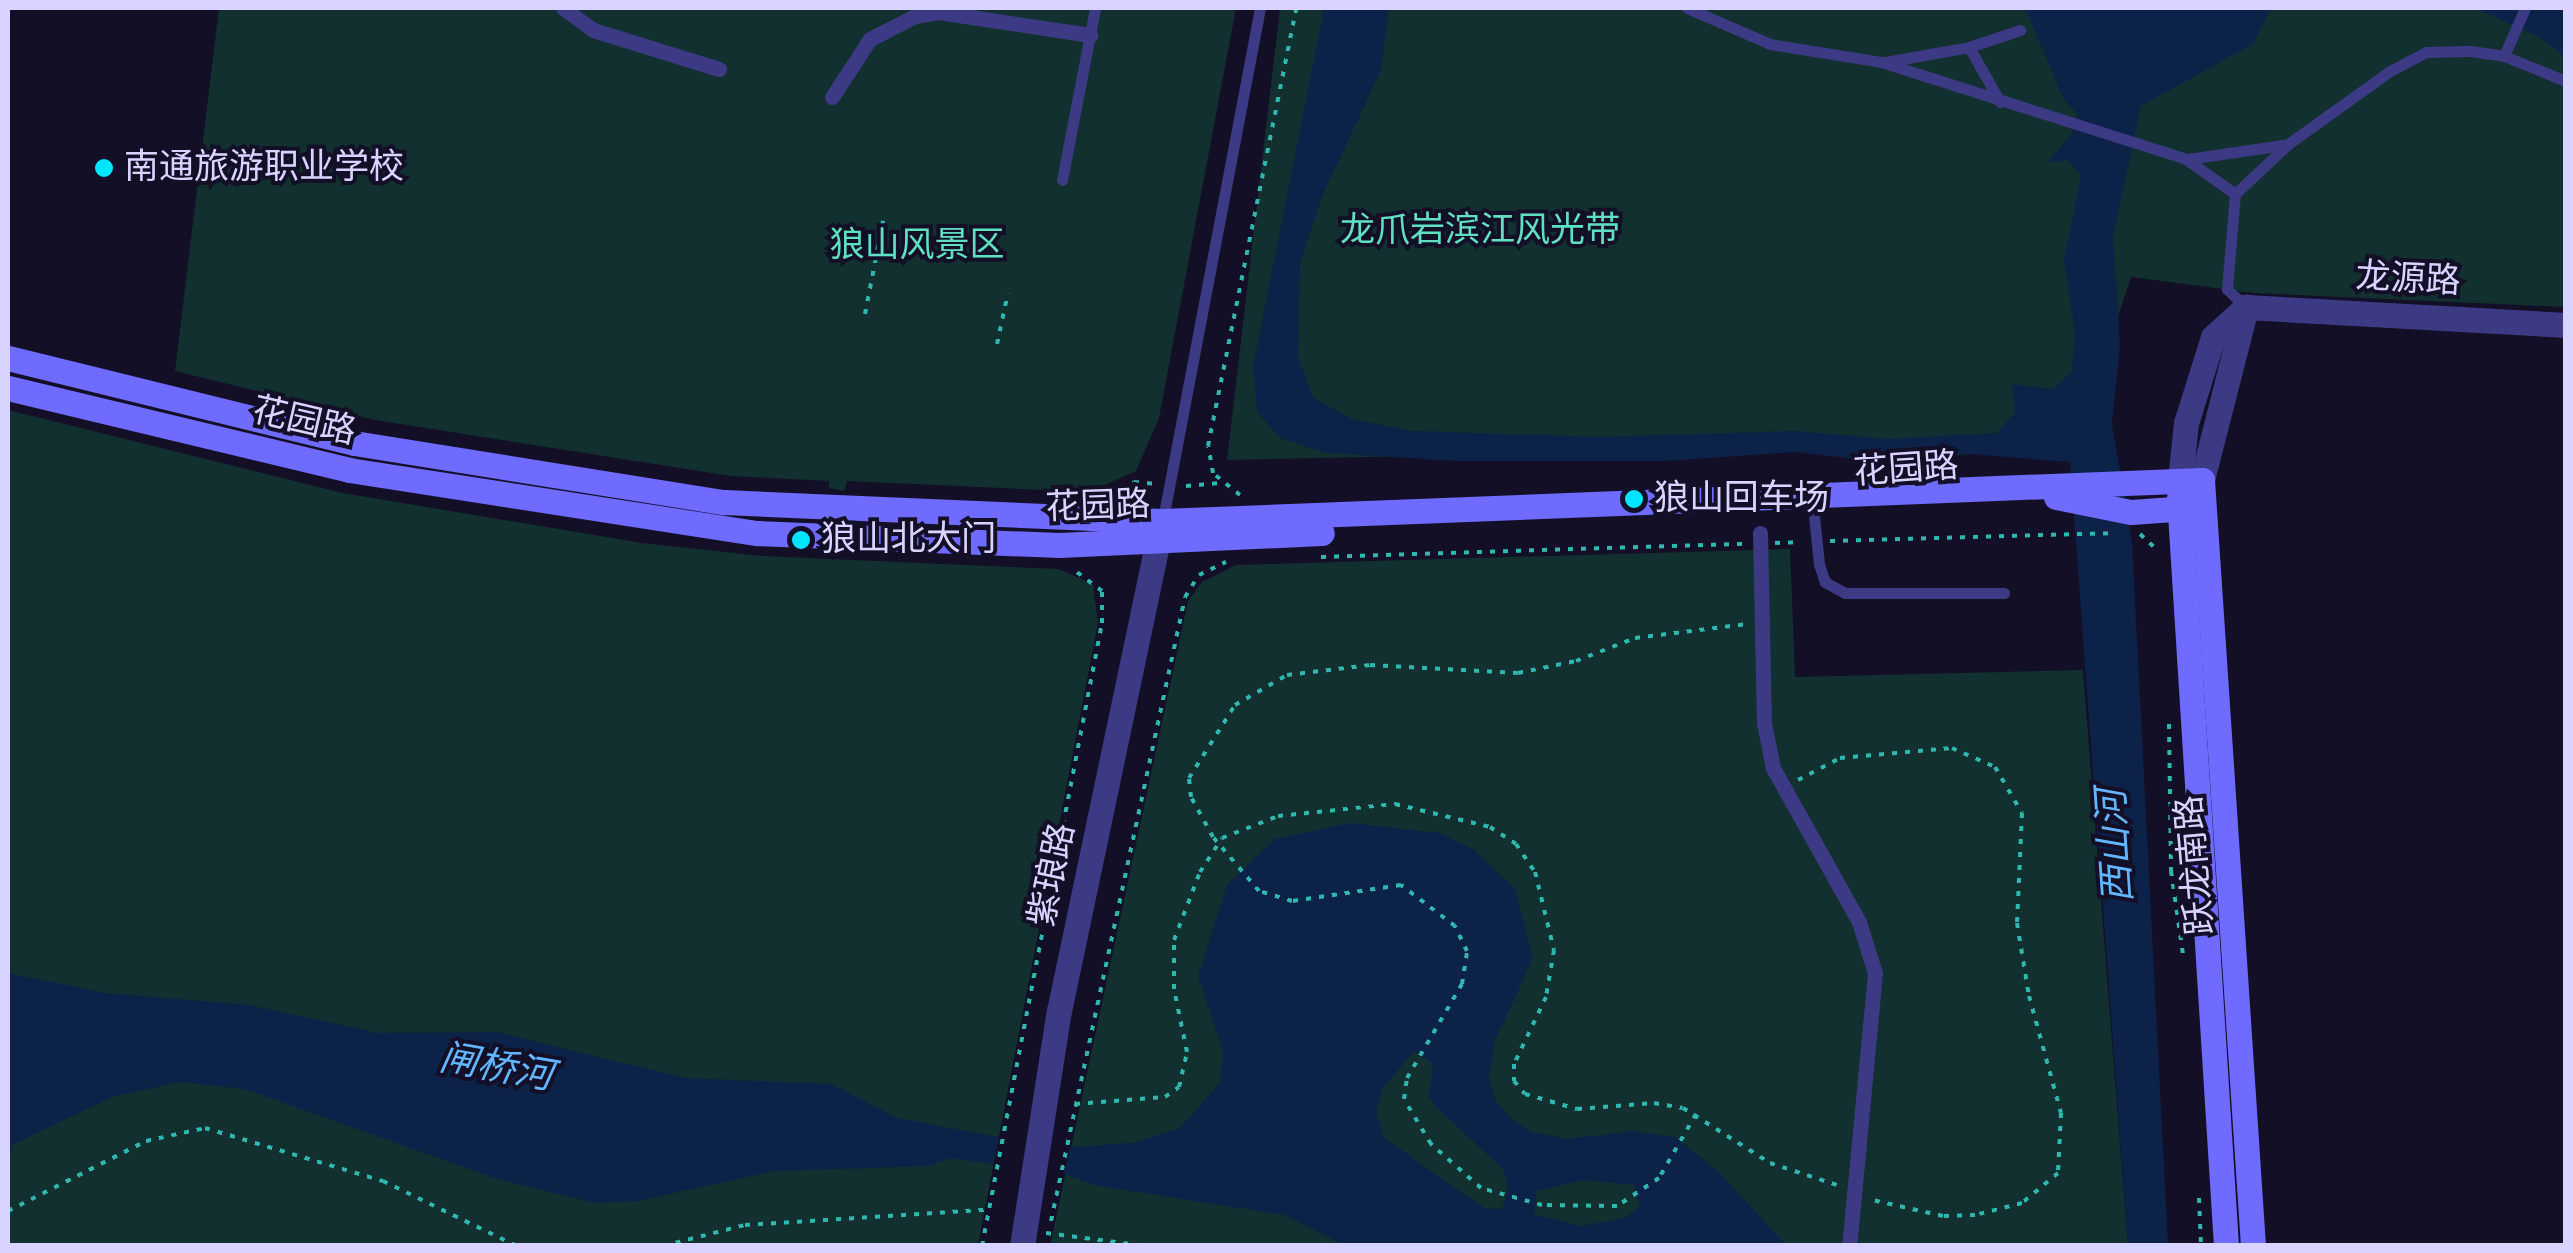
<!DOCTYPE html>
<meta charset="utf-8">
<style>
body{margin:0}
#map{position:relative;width:2573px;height:1253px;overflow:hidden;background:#130f26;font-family:"Alegreya Sans","Noto Sans SC",sans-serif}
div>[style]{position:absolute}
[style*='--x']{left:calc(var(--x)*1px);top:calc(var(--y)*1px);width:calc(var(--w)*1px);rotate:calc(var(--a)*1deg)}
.green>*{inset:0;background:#12302f}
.water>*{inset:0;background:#0c2248}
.path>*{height:4px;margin-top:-2px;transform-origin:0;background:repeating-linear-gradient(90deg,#2fb8b0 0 5px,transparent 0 13px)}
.service>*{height:11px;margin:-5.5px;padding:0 5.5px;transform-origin:5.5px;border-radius:5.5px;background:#3d3a85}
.pedestrian>*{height:15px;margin:-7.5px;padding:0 7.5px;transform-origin:7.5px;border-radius:7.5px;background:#3d3a85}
.tertiary>*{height:25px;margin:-12.5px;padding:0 12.5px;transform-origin:12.5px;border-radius:12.5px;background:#3d3a85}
.secondary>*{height:25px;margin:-12.5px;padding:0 12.5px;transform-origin:12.5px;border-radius:12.5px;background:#6f6bff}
.dots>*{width:28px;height:28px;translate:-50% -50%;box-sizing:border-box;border:5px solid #130f26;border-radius:50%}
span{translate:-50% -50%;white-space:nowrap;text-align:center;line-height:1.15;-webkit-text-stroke:8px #130f26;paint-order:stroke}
.poi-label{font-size:35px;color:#d9d4ff}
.left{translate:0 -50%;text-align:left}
.park-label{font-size:35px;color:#5fe0c0}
.street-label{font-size:35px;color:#d9d4ff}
.water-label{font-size:38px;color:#62b6ff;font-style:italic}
.frame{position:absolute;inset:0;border:10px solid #d9d4ff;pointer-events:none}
</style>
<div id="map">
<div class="green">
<div style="clip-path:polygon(219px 8px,1236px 8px,1159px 418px,1136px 471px,1089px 492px,847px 481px,844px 491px,829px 488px,829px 481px,731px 476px,375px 420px,175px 371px)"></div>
<div style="clip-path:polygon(1280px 8px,2565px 8px,2565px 307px,2254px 293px,2131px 277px,2094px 389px,2088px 432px,1661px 451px,1227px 460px)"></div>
<div style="clip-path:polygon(8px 410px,343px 493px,642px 543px,762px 556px,1058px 569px,1093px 584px,1098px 623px,978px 1245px,8px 1246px)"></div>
<div style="clip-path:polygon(1790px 549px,1795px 677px,2083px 670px,2128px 1245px,1050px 1246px,1188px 601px,1202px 582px,1236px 565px)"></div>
</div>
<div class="water">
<div style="clip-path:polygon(1324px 8px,1389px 8px,1381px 70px,1321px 199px,1300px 263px,1298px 357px,1313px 397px,1351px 419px,1413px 431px,1597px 437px,1794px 431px,1891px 439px,1997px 433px,2015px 412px,2012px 384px,2053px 389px,2072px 371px,2075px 335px,2064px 260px,2081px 176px,2068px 160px,2048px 162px,2072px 134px,2077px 113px,2064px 100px,2025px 8px,2271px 8px,2253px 44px,2141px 106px,2113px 237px,2120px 345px,2112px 424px,2132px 542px,2168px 1245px,2128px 1245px,2070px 462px,1970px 454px,1891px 463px,1795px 452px,1666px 461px,1456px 461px,1326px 453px,1280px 438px,1257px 412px,1253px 367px)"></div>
<div style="clip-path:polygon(2475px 8px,2565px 9px,2565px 57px,2539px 37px)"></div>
<div style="clip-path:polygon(evenodd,1350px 823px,1439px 833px,1473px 849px,1515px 889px,1533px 958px,1494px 1043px,1489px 1080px,1496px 1102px,1512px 1119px,1532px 1132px,1567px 1139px,1631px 1131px,1675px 1137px,1718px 1171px,1786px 1245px,1344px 1245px,1285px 1215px,1099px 1186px,1064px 1174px,1070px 1147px,1133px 1143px,1180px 1128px,1220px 1083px,1223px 1052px,1198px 976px,1227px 885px,1275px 839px,1350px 823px,1414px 1051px,1433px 1064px,1429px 1097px,1437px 1108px,1503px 1169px,1508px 1189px,1502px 1209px,1484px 1208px,1384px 1138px,1376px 1114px,1382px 1089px,1414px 1051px,1350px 823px,1583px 1180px,1634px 1185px,1640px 1207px,1625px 1218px,1581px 1226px,1534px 1214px,1537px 1191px,1583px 1180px)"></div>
<div style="clip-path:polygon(8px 973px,106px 993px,249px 1005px,379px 1033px,497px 1032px,685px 1078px,832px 1084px,897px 1118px,999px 1137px,993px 1164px,951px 1158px,928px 1166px,774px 1171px,638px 1201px,596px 1203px,497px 1179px,245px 1089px,179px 1082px,112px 1097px,8px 1147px)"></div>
</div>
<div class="path">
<div style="--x:865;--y:314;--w:95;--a:-79"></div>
<div style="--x:997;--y:344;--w:52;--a:-77.8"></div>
<div style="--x:1186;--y:486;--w:34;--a:-5"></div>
<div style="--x:1240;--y:495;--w:35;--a:-141"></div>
<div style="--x:1213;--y:473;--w:27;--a:-100"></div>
<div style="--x:1208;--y:446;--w:447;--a:-78.6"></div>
<div style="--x:1110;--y:496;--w:28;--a:-30"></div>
<div style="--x:1134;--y:482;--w:23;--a:5"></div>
<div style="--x:2140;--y:534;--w:25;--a:43"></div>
<div style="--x:1830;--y:541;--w:281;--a:-1.6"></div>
<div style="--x:1775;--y:543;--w:26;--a:-2"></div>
<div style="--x:1321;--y:557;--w:425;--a:-1.8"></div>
<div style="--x:2169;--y:724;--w:147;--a:89.2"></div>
<div style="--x:2171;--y:871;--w:84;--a:81.8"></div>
<div style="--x:1798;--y:780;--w:47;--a:-27.6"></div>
<div style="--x:1840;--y:758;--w:112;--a:-5.1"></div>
<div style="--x:1952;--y:748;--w:47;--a:23.8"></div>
<div style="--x:1995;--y:767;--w:53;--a:59.6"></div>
<div style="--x:2022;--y:813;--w:110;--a:92.6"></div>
<div style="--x:2017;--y:923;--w:74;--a:80.7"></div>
<div style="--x:2029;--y:996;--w:121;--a:74.7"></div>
<div style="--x:2061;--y:1113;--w:60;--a:92.9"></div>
<div style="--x:2058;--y:1173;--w:47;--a:140.2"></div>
<div style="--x:2022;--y:1203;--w:49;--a:165.7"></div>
<div style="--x:1975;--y:1215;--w:32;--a:178"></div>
<div style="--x:1943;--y:1216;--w:77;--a:-167.2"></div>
<div style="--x:1075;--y:1104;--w:90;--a:-4.4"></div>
<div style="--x:1165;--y:1097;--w:17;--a:-36"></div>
<div style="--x:1179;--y:1087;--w:36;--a:-77"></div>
<div style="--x:1187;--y:1052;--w:64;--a:-101.7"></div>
<div style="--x:1174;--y:989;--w:49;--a:-90"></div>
<div style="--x:1174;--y:940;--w:73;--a:-69.1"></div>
<div style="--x:1200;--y:872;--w:40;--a:-57.1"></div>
<div style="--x:1222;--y:838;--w:60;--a:-21.4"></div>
<div style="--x:1278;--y:816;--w:118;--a:-5.9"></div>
<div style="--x:1395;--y:804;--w:98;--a:13.6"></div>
<div style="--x:1490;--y:827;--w:31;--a:33"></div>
<div style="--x:1516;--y:844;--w:34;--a:56"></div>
<div style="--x:1535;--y:872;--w:80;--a:76.3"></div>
<div style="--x:1554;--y:950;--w:48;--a:99.7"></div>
<div style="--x:1546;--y:997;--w:74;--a:115.5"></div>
<div style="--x:1514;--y:1064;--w:17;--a:90"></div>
<div style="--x:1514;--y:1081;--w:17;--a:50"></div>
<div style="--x:1525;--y:1094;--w:54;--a:16.1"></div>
<div style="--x:1577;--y:1109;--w:77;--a:-4.5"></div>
<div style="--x:1654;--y:1103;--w:29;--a:10"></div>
<div style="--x:1683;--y:1108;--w:103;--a:32.3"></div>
<div style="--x:1770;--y:1163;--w:74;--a:18.2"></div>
<div style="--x:1696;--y:1114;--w:74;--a:120"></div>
<div style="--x:1659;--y:1178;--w:50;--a:146.3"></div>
<div style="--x:1617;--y:1206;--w:75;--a:-179.2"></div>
<div style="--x:1542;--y:1205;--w:63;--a:-164.4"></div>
<div style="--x:1481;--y:1188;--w:67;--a:-138.7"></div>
<div style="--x:1431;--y:1144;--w:52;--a:-121"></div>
<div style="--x:1404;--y:1099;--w:21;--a:-82"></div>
<div style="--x:1407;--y:1078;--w:109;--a:-59.7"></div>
<div style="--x:1462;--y:984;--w:33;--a:-81"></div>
<div style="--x:1467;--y:951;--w:28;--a:-116"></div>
<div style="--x:1455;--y:926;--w:68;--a:-142.8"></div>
<div style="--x:1401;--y:885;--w:110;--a:171.6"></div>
<div style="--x:1292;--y:901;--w:34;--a:-163"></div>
<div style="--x:1259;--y:891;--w:71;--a:-130.4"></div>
<div style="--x:1213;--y:837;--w:46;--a:-118.8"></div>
<div style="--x:1191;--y:797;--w:19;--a:-96"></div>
<div style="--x:1189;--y:778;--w:86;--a:-57.8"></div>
<div style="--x:1235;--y:705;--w:60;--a:-30"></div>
<div style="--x:1287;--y:675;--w:84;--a:-6.9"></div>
<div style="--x:1370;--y:665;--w:148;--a:3.1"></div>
<div style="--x:1518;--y:673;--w:59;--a:-11.7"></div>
<div style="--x:1576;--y:661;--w:63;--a:-21.3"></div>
<div style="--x:1635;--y:638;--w:113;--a:-7.1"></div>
<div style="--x:2199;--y:1198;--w:48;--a:87.6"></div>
<div style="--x:8;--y:1211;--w:155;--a:-26.9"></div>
<div style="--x:146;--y:1141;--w:60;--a:-12.4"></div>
<div style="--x:205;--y:1128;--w:186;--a:16.6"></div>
<div style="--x:383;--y:1181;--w:149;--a:25.9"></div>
<div style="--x:1051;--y:1221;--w:638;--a:-77.88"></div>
<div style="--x:1185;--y:597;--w:26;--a:-58"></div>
<div style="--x:1199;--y:575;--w:30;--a:-26"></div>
<div style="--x:1046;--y:1233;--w:101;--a:7.4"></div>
<div style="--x:663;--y:1246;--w:85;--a:-14.4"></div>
<div style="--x:745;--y:1225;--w:241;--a:-3.6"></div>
<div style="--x:982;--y:1246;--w:634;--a:-79.1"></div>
<div style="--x:1102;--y:623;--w:32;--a:-90"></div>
<div style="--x:1102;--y:591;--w:38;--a:-143"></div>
</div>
<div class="service">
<div style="--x:1687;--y:8;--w:90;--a:23.4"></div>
<div style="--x:1770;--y:44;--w:112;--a:9.2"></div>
<div style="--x:1881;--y:62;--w:320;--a:17.6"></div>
<div style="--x:2186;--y:159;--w:60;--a:35.5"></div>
<div style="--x:1969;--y:47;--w:63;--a:60.6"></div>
<div style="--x:2504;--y:56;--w:52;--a:-66.4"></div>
<div style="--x:1885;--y:62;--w:85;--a:-10.1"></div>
<div style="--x:1969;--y:47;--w:54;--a:-18.4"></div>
<div style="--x:2188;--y:159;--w:96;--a:-8.4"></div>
<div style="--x:1062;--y:180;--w:175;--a:-79.1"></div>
<div style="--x:2245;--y:306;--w:25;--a:-137"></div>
<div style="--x:2227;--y:289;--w:95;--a:-85.2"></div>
<div style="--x:2235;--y:194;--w:73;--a:-43.3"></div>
<div style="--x:2288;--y:144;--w:125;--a:-35.6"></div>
<div style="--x:2390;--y:71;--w:41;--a:-27.8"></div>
<div style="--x:2426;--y:52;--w:44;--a:-1.3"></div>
<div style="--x:2470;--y:51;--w:34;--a:8"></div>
<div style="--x:2504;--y:56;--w:67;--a:22"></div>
<div style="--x:1812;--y:497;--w:67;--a:84"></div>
<div style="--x:1819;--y:564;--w:19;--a:72"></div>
<div style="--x:1825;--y:582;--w:23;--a:29"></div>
<div style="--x:1845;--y:593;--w:159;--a:0"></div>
<div style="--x:1163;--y:519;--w:520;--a:-79.25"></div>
</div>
<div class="pedestrian">
<div style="--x:563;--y:8;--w:37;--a:36"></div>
<div style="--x:593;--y:30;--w:132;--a:17.2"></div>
<div style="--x:832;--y:97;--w:69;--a:-56.8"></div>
<div style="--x:870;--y:39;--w:51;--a:-27.1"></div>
<div style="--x:915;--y:16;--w:23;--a:-10"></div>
<div style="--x:938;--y:12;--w:154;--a:8.6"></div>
<div style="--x:1760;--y:533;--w:190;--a:88.8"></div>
<div style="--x:1764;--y:723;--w:46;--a:78.7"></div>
<div style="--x:1773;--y:768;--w:176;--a:60.8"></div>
<div style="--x:1859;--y:922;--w:53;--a:72.6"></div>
<div style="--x:1875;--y:973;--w:274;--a:95.4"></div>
</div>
<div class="tertiary">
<div style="--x:2180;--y:480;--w:57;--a:-84"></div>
<div style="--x:2186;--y:423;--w:90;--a:-72.6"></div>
<div style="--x:2213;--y:337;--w:45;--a:-42.3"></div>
<div style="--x:2246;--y:307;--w:321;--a:3.2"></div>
<div style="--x:2202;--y:480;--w:179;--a:-75.7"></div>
<div style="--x:1022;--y:1246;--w:238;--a:-81.1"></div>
<div style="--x:1059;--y:1011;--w:501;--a:-78.13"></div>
</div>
<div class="secondary">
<div style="--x:8;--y:358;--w:356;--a:13.8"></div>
<div style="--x:354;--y:443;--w:375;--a:9.1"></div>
<div style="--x:724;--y:502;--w:438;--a:2.5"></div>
<div style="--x:1162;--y:521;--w:1041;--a:-2.26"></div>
<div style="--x:2202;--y:480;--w:768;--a:86.19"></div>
<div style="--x:8;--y:388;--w:351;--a:13.5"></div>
<div style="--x:349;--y:470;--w:414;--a:8.8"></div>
<div style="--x:758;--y:533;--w:301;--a:2.3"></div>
<div style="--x:1059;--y:545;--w:263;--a:-2.6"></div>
<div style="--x:2056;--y:497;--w:76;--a:11.3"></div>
<div style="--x:2131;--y:512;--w:71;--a:-4"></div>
<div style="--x:2179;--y:497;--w:750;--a:86.41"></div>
</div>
<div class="dots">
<div style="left:104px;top:168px;background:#00e5ff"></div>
<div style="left:1634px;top:499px;background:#00e5ff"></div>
<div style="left:801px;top:540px;background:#00e5ff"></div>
</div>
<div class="poi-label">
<span class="left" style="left:124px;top:168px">南通旅游职业学校</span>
<span class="left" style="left:1654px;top:499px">狼山回车场</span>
<span class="left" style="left:821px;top:540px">狼山北大门</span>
</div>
<div class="park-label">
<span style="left:1480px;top:231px">龙爪岩滨江风光带</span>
<span style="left:917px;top:246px">狼山风景区</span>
</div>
<div class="street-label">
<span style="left:2408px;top:280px;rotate:3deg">龙源路</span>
<span style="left:304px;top:422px;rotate:13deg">花园路</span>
<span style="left:1906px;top:470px;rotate:-4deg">花园路</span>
<span style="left:1098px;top:507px;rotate:-2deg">花园路</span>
<span style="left:2196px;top:865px;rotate:-95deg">跃龙南路</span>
<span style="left:1053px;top:875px;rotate:-78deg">紫琅路</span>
</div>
<div class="water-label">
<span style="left:2117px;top:846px;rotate:-94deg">西山河</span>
<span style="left:496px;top:1069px;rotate:10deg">闸桥河</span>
</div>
<div class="frame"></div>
</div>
